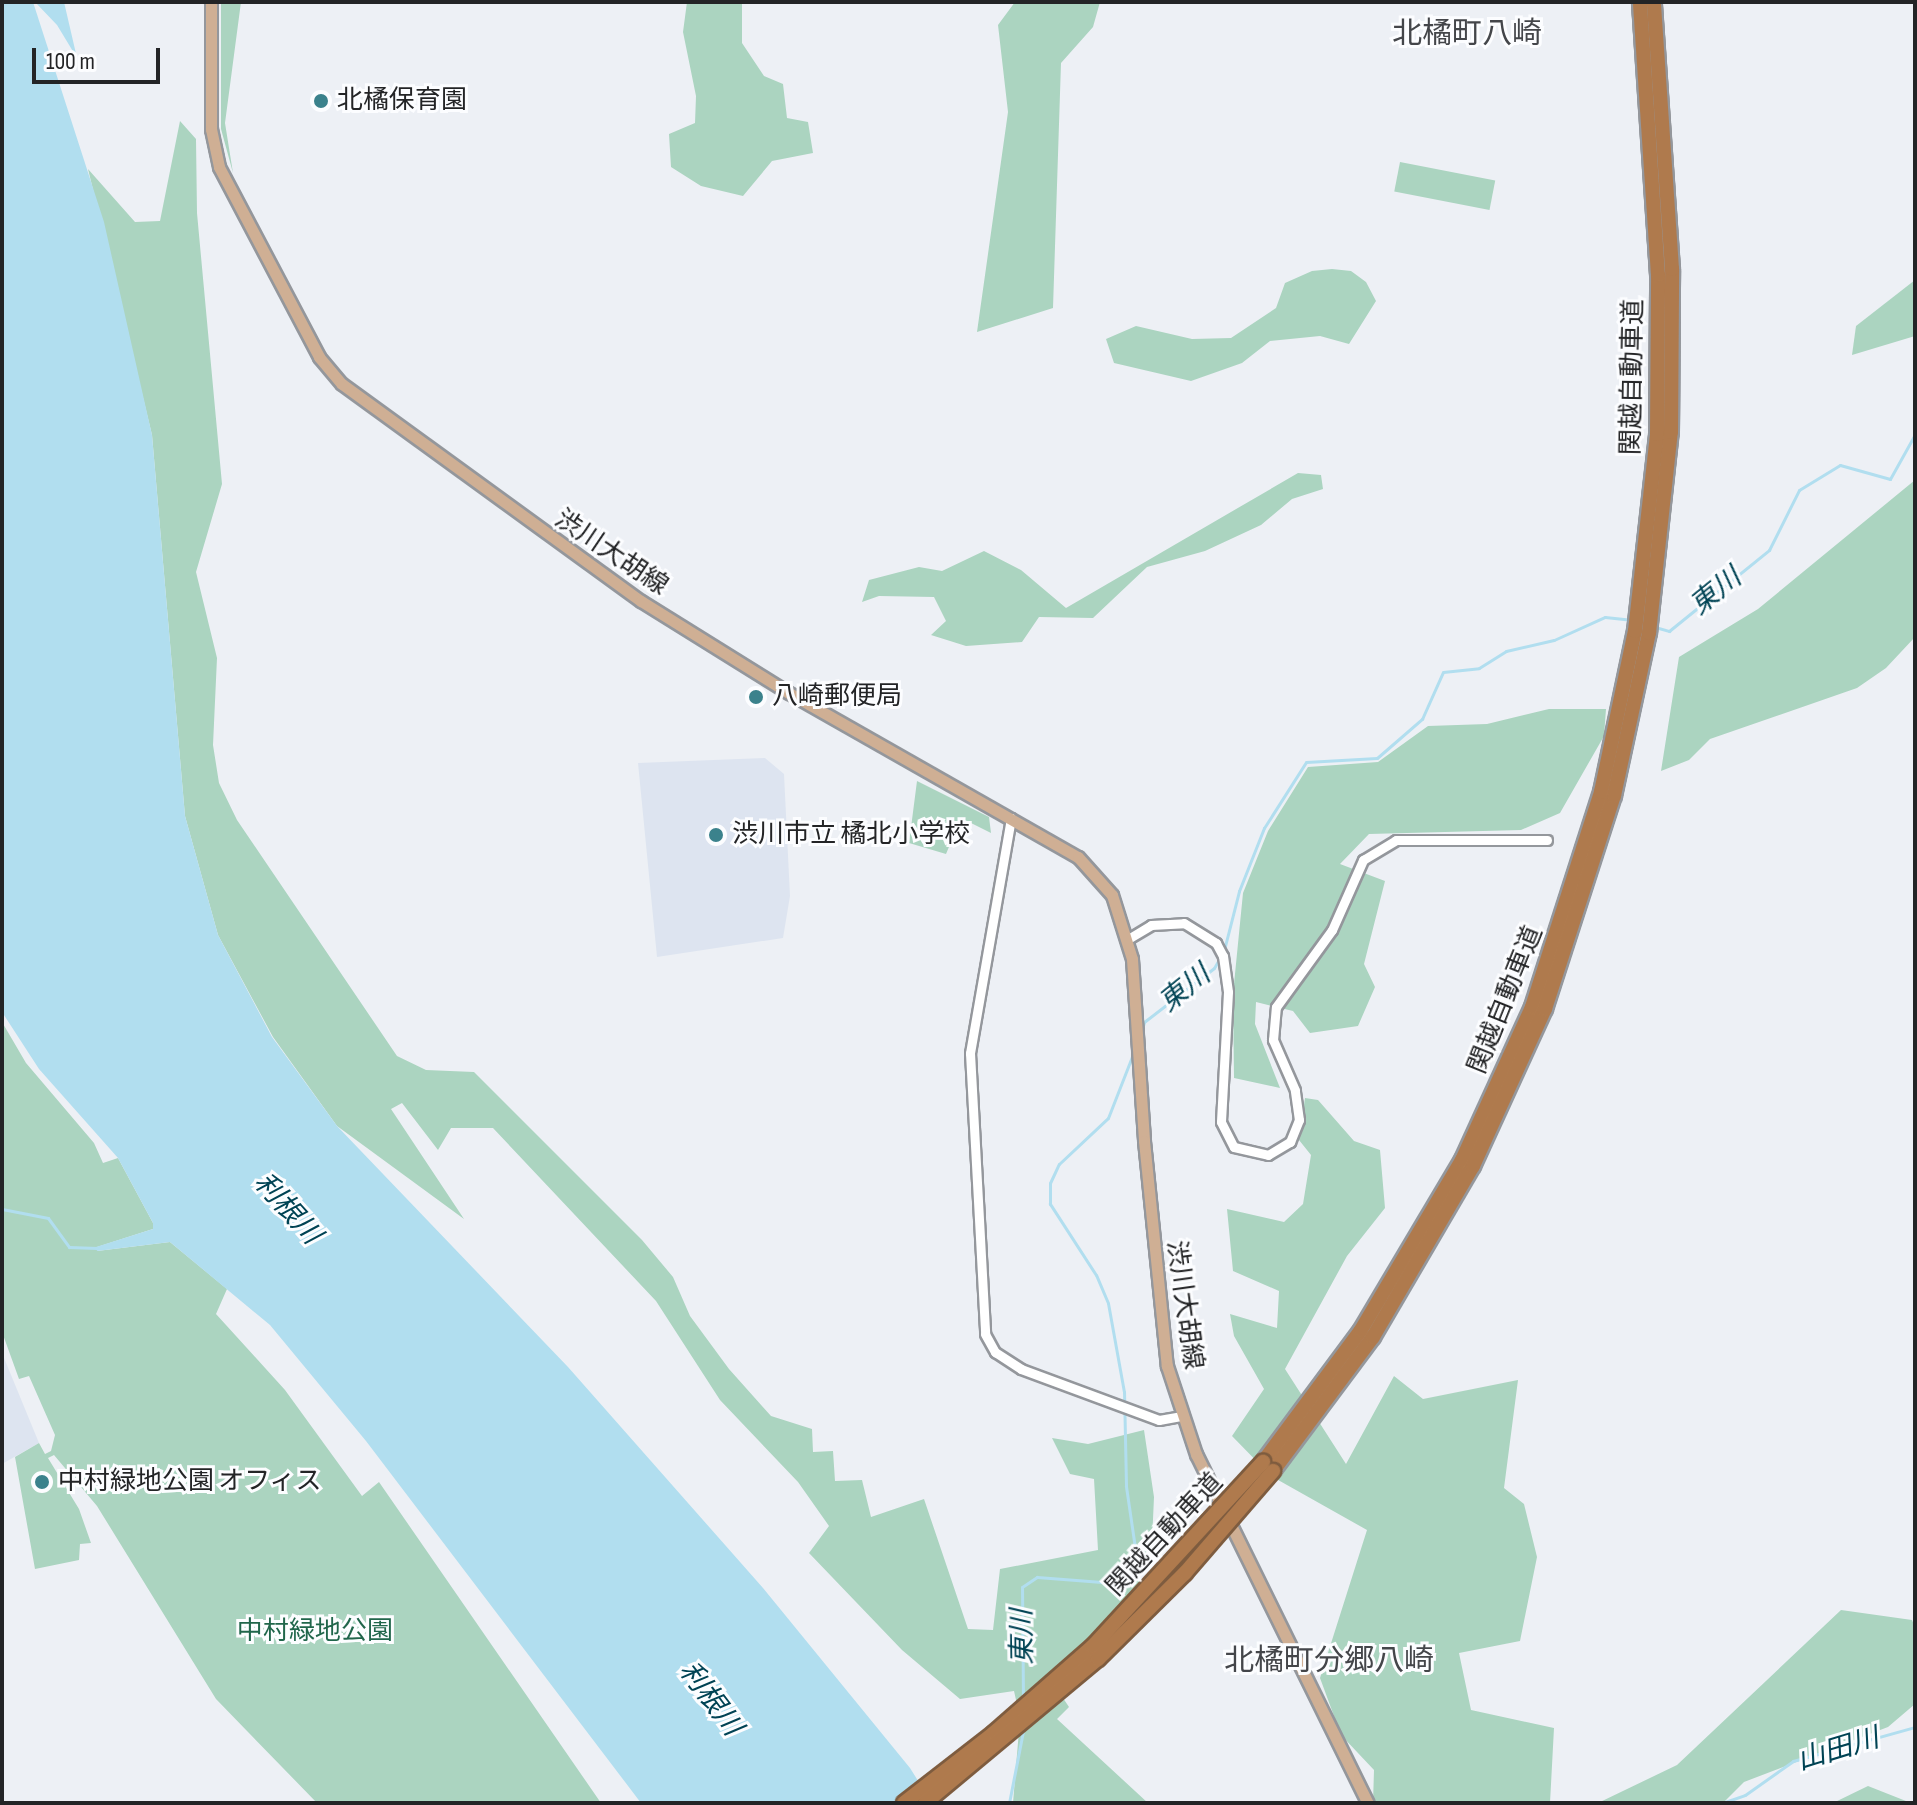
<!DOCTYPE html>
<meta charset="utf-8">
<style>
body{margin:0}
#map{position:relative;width:1917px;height:1805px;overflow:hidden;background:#edf0f5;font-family:"Sofia Sans Condensed","Noto Sans JP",sans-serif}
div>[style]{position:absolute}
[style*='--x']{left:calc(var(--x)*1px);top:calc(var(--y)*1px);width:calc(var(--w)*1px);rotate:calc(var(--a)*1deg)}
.built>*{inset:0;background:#dde4f0}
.green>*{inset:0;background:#abd4c0;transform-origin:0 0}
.water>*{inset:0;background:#b1deef}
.stream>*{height:3px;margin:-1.5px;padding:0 1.5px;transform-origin:1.5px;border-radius:1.5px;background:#b1deef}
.roads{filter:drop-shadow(2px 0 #94979c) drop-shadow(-2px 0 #94979c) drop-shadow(0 2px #94979c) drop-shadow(0 -2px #94979c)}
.minor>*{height:9px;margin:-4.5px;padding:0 4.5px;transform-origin:4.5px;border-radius:4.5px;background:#fff}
.major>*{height:11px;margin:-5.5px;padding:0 5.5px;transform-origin:5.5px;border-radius:5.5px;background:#cfaf94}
.highway>*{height:14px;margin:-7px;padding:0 7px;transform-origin:7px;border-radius:7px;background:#af7a4d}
.bridges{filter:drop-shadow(2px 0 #7e5c3f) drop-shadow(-2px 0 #7e5c3f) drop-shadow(0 2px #7e5c3f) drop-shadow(0 -2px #7e5c3f)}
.highway-bridge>*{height:14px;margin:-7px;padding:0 7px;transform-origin:7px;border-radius:7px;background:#af7a4d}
.dots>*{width:22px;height:22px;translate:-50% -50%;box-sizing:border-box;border:4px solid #fcfdff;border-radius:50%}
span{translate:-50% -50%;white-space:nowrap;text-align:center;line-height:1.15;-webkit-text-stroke:6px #fcfdff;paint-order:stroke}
.poi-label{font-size:26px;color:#232426}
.left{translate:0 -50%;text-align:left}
.street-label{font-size:26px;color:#232426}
.park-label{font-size:26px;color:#20664b}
.water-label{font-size:28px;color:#004354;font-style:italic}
.quarter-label{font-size:30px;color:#44464a}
.frame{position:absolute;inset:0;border:4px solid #232426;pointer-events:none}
.scale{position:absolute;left:32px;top:48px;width:128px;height:36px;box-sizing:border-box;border:4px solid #232426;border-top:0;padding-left:10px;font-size:24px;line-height:28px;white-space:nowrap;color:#232426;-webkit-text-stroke:6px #fcfdff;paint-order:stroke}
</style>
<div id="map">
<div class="built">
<div style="clip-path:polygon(765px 758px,784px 774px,790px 896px,783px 938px,657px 957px,638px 763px)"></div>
<div style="clip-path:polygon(2px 1353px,39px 1443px,2px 1464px)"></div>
</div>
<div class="green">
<div style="clip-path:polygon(221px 2px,241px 2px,225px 123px,233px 173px,221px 129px)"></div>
<div style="clip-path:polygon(687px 2px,742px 2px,742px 43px,764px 76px,783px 84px,787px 118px,808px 122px,813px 153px,772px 161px,743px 196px,701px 186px,671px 167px,669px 134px,695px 123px,696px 96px,683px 32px)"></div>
<div style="clip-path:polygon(1015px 2px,1100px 2px,1093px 27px,1061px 63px,1053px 308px,977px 332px,1008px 112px,998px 25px)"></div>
<div style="clip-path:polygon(180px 121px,196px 139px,197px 213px,222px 484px,196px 572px,217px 658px,213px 745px,219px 783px,237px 820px,397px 1056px,426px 1070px,474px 1072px,642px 1240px,673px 1277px,690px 1316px,729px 1369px,771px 1416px,812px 1429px,813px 1452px,833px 1451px,835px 1481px,862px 1480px,871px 1517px,924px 1499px,968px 1629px,993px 1630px,1000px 1569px,1098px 1550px,1094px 1479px,1070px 1474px,1052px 1438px,1088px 1444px,1144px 1430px,1154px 1497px,1152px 1542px,1138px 1574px,1142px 1590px,1051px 1680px,1069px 1707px,1057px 1719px,1148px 1803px,1013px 1803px,1020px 1718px,1014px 1691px,960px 1699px,902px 1650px,809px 1553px,829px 1526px,798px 1482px,720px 1400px,656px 1301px,493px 1128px,451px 1128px,438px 1150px,402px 1103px,391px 1109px,464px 1219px,337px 1126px,273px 1037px,218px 935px,185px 816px,152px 435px,88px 169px,135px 222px,160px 221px)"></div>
<div style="left:1400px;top:162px;width:97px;height:30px;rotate:11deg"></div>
<div style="clip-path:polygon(1332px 269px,1351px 271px,1366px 282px,1376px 301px,1349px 344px,1320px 336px,1270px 341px,1242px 363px,1191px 381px,1114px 363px,1106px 339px,1136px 326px,1192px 339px,1231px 338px,1276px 308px,1285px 283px,1312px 271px)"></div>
<div style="clip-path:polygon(1915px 280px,1915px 336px,1852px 355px,1856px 326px)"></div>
<div style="clip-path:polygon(1298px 473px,1321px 475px,1323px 489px,1292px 499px,1261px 525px,1205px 551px,1147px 567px,1093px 618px,1039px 617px,1022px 642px,966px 646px,931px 635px,946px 621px,934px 597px,879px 596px,862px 602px,869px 580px,919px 567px,942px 571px,984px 551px,1021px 570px,1066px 608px)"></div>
<div style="clip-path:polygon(1915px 480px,1915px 637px,1886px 668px,1857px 688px,1710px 739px,1689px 760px,1661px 771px,1679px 657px,1758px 609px)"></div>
<div style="clip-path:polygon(1549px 709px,1606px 709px,1604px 736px,1560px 813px,1521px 830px,1369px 834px,1340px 864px,1385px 881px,1364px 964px,1375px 987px,1358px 1026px,1310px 1033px,1293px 1011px,1256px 1002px,1255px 1024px,1280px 1088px,1234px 1078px,1233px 994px,1243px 893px,1268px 831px,1308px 767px,1378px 762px,1428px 726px,1487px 724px)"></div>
<div style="clip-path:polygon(917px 781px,989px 817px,991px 833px,961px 818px,946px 854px,909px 843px)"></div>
<div style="clip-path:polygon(2px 1022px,26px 1063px,94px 1143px,103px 1163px,118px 1158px,153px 1223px,153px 1229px,97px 1247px,97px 1251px,170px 1242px,227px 1289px,216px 1314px,285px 1390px,362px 1496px,379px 1482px,601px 1803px,317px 1803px,216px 1699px,97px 1506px,54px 1455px,48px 1458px,79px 1509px,91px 1543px,80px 1544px,79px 1560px,35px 1569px,15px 1457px,39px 1443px,45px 1454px,51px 1451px,55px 1435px,29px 1376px,19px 1379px,2px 1332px)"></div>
<div style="clip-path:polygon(1305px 1098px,1318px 1100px,1354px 1141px,1380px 1150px,1385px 1208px,1347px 1256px,1285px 1369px,1346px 1464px,1394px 1376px,1423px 1399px,1518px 1380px,1504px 1488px,1524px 1504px,1537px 1557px,1520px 1641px,1459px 1653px,1471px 1710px,1554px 1728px,1550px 1803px,1373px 1803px,1374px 1770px,1341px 1735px,1320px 1678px,1367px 1530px,1271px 1476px,1232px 1436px,1264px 1389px,1234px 1336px,1230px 1314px,1277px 1328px,1279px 1291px,1233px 1271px,1227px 1209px,1284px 1222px,1303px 1204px,1311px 1155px,1299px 1140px)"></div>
<div style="clip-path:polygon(1841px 1610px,1912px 1620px,1915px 1627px,1915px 1704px,1888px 1727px,1744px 1782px,1723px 1803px,1598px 1803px,1677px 1765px)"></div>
<div style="clip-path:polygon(1868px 1786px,1911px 1803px,1833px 1803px)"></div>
</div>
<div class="water">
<div style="clip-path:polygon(2px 2px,33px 2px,104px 222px,152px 435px,185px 816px,218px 935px,272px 1037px,337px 1126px,568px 1367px,763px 1588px,910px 1768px,932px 1803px,641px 1803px,366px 1441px,270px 1325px,170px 1242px,97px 1251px,96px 1247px,153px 1229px,153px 1223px,118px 1158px,39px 1069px,2px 1012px)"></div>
<div style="clip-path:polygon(35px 2px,64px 2px,77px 58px,57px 25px)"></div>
</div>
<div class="stream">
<div style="--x:1655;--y:627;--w:15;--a:16"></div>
<div style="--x:1669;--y:631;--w:129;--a:-39"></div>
<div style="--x:1769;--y:550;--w:67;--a:-63.4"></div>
<div style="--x:1799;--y:490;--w:48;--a:-31.4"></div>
<div style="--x:1840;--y:465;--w:52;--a:15.6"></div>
<div style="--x:1890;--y:479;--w:51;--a:-60.9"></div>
<div style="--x:1224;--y:950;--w:61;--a:-75.7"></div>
<div style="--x:1239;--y:891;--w:68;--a:-68.4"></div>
<div style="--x:1264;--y:828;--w:78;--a:-57.5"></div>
<div style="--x:1306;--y:762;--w:71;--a:-3.2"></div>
<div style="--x:1377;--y:758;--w:60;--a:-40.9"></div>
<div style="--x:1422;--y:719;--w:51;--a:-65.9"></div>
<div style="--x:1443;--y:672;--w:36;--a:-6"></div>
<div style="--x:1479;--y:668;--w:32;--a:-32"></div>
<div style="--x:1506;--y:651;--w:49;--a:-12.9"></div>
<div style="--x:1554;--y:640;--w:56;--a:-24.3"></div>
<div style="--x:1605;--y:617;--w:28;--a:6"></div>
<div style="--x:1141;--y:1032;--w:10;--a:-73"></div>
<div style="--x:1144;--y:1022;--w:88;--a:-37.6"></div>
<div style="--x:1214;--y:968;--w:14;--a:-60"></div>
<div style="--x:2;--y:1209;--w:47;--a:11.1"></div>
<div style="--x:48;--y:1218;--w:36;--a:54"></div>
<div style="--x:69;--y:1247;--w:28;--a:2"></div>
<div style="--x:1023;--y:1699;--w:112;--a:-90.5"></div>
<div style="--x:1022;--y:1587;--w:18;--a:-34"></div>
<div style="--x:1037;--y:1577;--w:78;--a:4.4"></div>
<div style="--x:1115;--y:1583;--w:11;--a:-34"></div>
<div style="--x:1124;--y:1577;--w:31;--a:-69"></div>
<div style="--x:1135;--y:1548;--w:63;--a:-98.3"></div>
<div style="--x:1126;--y:1486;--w:94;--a:-91.2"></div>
<div style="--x:1124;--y:1392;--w:90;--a:-100.2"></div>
<div style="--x:1108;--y:1303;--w:30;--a:-113"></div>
<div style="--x:1096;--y:1275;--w:85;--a:-122.9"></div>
<div style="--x:1050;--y:1204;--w:21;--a:-90"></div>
<div style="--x:1050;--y:1183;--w:21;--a:-65"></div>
<div style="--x:1059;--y:1164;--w:67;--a:-43.2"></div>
<div style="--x:1108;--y:1118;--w:69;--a:-68.7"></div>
<div style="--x:1009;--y:1803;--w:78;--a:-79"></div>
<div style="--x:1722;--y:1803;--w:24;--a:-19"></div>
<div style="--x:1745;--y:1795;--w:59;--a:-35.3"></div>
<div style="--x:1793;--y:1761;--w:127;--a:-15.6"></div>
</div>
<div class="roads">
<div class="minor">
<div style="--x:1011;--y:818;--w:239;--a:99.9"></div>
<div style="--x:970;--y:1053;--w:281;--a:86.9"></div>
<div style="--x:985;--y:1334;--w:21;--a:61"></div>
<div style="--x:995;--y:1352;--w:31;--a:33"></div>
<div style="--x:1021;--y:1369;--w:147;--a:20.3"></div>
<div style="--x:1159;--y:1420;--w:22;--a:-10"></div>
<div style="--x:1128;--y:939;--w:27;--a:-31"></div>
<div style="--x:1151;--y:925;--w:33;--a:-3"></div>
<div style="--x:1184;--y:923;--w:38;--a:32"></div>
<div style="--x:1216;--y:943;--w:15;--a:62"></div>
<div style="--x:1223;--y:956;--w:36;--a:82"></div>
<div style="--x:1228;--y:992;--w:130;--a:93.1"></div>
<div style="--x:1221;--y:1122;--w:28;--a:63"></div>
<div style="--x:1234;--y:1147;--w:35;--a:13"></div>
<div style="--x:1268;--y:1155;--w:26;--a:-31"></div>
<div style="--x:1290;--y:1142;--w:24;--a:-68"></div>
<div style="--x:1299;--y:1120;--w:30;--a:-98"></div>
<div style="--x:1295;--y:1090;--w:55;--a:-113.7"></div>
<div style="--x:1273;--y:1040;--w:33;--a:-85"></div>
<div style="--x:1276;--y:1007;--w:95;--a:-54"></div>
<div style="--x:1332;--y:930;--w:77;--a:-66.1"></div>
<div style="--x:1363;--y:860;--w:39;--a:-31"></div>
<div style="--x:1396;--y:840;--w:151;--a:0"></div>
</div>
<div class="major">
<div style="--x:211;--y:2;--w:127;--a:90"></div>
<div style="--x:211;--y:129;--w:39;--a:78"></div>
<div style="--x:219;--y:167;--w:215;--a:62.2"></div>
<div style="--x:319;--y:357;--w:35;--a:50"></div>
<div style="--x:342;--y:384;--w:369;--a:36"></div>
<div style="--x:641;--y:601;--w:174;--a:31.9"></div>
<div style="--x:789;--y:693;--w:332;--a:29.6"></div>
<div style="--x:1078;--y:857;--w:51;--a:48.2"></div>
<div style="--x:1112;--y:895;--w:67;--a:72.6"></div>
<div style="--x:1132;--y:959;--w:182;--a:86.2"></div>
<div style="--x:1144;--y:1141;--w:226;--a:84.2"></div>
<div style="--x:1167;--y:1366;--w:93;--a:71.8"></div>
<div style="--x:1196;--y:1454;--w:389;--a:63.8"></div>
</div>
<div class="highway">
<div style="--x:1263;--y:1462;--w:164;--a:-53.4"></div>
<div style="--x:1361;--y:1330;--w:198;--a:-59.3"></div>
<div style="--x:1462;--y:1160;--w:168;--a:-65.4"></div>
<div style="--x:1532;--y:1007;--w:226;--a:-72.2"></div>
<div style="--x:1601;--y:792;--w:165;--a:-78.1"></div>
<div style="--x:1635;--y:631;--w:198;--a:-83.6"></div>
<div style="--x:1657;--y:434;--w:159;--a:-89.6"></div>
<div style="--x:1658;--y:275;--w:274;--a:-93.8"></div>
<div style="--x:1273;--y:1471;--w:167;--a:-53.3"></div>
<div style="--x:1373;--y:1337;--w:198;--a:-59.7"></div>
<div style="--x:1473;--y:1166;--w:173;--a:-65.4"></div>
<div style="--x:1545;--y:1009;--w:224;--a:-72.1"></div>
<div style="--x:1614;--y:796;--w:167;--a:-77.9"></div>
<div style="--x:1649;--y:633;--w:202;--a:-83.8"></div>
<div style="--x:1671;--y:432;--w:163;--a:-89.6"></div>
<div style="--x:1672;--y:269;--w:268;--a:-93.9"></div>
</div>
</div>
<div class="bridges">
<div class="highway-bridge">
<div style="--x:904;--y:1803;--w:114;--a:-37.9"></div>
<div style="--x:994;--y:1733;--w:132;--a:-41.3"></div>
<div style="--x:1093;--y:1646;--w:251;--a:-47.3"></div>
<div style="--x:925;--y:1803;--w:225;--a:-39.8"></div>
<div style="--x:1098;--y:1659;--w:122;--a:-44.7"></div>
<div style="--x:1185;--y:1573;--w:135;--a:-49.2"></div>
</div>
</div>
<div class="dots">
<div style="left:321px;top:101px;background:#3b828c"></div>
<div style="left:756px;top:697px;background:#3b828c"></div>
<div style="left:716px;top:835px;background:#3b828c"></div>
<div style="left:42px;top:1482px;background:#3b828c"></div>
</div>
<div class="poi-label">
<span class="left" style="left:337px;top:101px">北橘保育園</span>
<span class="left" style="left:772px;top:697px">八崎郵便局</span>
<span class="left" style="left:732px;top:835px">渋川市立 橘北小学校</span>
<span class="left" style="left:58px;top:1482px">中村緑地公園 オフィス</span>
</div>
<div class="street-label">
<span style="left:1633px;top:377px;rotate:-89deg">関越自動車道</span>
<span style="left:611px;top:553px;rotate:34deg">渋川大胡線</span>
<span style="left:1506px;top:1000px;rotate:-68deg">関越自動車道</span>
<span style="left:1184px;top:1305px;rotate:82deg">渋川大胡線</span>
<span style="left:1165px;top:1535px;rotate:-47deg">関越自動車道</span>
</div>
<div class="park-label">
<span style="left:315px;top:1632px">中村緑地公園</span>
</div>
<div class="water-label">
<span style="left:1716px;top:592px;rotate:-39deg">東川</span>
<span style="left:1185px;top:989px;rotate:-39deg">東川</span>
<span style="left:287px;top:1209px;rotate:48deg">利根川</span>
<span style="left:1023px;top:1637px;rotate:-91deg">東川</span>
<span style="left:710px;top:1699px;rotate:53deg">利根川</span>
<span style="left:1838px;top:1750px;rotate:-17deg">山田川</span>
</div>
<div class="quarter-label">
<span style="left:1467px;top:34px">北橘町八崎</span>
<span style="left:1329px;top:1661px">北橘町分郷八崎</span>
</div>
<div class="frame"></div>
<div class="scale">100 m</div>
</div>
